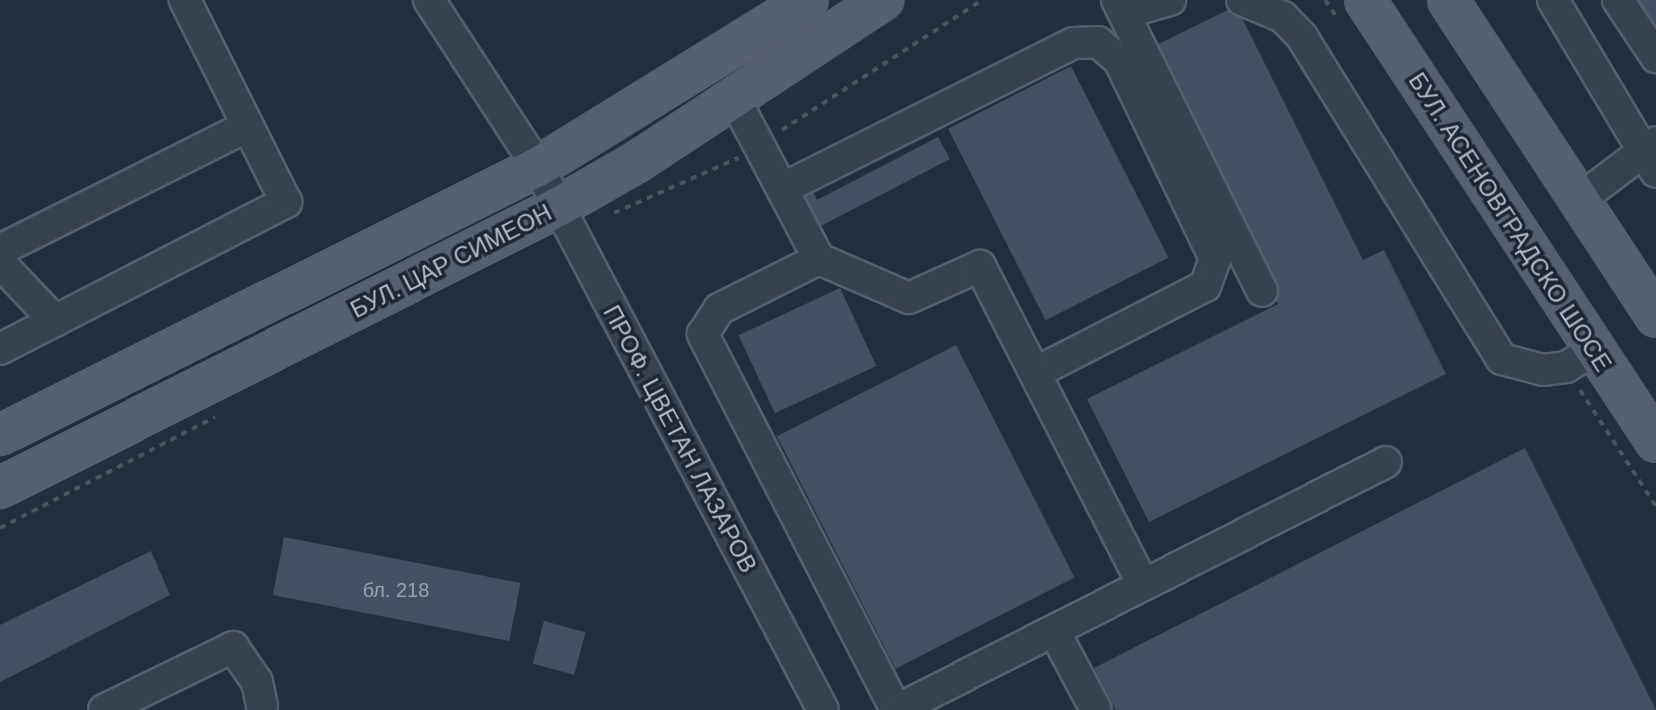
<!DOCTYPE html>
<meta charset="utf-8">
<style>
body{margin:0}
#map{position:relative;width:1656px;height:710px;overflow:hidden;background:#242f3e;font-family:Helvetica,sans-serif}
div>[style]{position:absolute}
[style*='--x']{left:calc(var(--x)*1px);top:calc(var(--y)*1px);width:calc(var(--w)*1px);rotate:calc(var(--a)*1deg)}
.building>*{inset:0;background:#455162;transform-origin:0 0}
.path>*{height:4px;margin-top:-2px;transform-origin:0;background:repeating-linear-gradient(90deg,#44595c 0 6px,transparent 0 12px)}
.roads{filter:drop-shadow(2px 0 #565f6c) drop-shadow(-2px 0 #565f6c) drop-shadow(0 2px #565f6c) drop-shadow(0 -2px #565f6c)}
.minor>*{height:30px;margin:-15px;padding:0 15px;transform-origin:15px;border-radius:15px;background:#38414e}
.major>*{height:38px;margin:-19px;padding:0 19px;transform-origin:19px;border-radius:19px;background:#56606e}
span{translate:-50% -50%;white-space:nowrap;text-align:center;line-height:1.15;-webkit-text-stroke:7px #1d2633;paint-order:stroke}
.number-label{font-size:20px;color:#98a1af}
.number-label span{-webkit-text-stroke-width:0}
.street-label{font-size:24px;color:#b4bcc9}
</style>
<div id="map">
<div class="building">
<div style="clip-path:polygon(1633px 0,1656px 0,1656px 36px)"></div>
<div style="clip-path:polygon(1236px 6px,1363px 260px,1384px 250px,1446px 374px,1149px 522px,1087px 399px,1278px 304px,1150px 48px)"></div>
<div style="left:1071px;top:66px;width:215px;height:138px;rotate:63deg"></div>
<div style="clip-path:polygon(938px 137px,950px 159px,817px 228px,794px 185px,807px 179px,817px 200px)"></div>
<div style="left:840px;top:288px;width:86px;height:112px;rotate:65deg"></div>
<div style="left:956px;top:345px;width:261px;height:201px;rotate:63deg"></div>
<div style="clip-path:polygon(1525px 448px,1656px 710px,1116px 710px,1094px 668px)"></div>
<div style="left:284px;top:537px;width:241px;height:59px;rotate:11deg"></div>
<div style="clip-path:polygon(151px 551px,170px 595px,0 682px,0 625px)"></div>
<div style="left:544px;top:621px;width:43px;height:44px;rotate:15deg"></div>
</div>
<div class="path">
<div style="--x:1325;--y:0;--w:22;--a:56"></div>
<div style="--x:782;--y:130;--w:239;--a:-33"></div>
<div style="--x:614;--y:213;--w:136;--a:-23.9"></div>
<div style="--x:1580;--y:390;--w:139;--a:56.8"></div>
<div style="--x:0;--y:528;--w:242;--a:-27.3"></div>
</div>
<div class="roads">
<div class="minor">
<div style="--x:429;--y:0;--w:199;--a:56.9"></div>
<div style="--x:538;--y:167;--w:613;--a:62.31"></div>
<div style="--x:1117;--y:0;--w:325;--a:63.5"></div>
<div style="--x:1242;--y:0;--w:44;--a:22.5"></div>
<div style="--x:1283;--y:17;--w:28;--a:46"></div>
<div style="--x:1302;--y:37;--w:379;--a:58.2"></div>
<div style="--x:1502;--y:359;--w:42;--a:15"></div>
<div style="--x:1543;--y:370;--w:23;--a:-7"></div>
<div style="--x:1566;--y:367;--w:31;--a:-31"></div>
<div style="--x:1553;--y:0;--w:200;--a:59.1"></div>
<div style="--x:1618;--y:0;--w:69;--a:56.3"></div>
<div style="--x:1124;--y:13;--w:48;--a:-15.8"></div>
<div style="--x:734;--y:98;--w:182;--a:62.2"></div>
<div style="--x:782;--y:189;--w:326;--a:-26.6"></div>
<div style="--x:1074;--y:43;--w:24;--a:-2"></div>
<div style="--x:1098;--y:42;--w:28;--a:41"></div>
<div style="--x:1119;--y:60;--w:221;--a:64.2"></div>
<div style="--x:1215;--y:259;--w:29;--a:110"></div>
<div style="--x:1205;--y:286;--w:191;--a:152.9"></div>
<div style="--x:1579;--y:200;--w:96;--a:-37"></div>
<div style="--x:0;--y:250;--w:277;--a:-26.6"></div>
<div style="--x:0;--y:263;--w:80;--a:46.5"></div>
<div style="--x:0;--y:349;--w:322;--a:-27.2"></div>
<div style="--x:286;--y:202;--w:226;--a:-116.6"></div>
<div style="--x:1054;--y:631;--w:89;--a:62"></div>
<div style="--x:104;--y:710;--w:144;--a:-26"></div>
<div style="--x:233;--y:647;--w:42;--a:55.6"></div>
<div style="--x:257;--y:682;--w:24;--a:78"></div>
<div style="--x:896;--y:710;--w:423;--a:-117.2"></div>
<div style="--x:703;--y:334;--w:30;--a:-57"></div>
<div style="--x:719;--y:309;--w:112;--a:-26.6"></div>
<div style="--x:819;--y:259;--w:98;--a:23.4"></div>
<div style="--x:909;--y:298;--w:78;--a:-24.3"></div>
<div style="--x:980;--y:266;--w:358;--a:62.9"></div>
<div style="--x:897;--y:710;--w:548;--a:-26.89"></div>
</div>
<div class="major">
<div style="--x:1365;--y:0;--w:529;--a:56.64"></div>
<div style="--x:1448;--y:0;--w:379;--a:56.7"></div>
<div style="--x:0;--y:435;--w:601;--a:-26.48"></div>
<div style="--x:538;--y:167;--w:317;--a:-31.7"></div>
<div style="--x:0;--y:488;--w:625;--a:-26.73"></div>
<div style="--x:558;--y:207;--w:91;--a:-29.7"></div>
<div style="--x:637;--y:162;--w:295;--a:-33.4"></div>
</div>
</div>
<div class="number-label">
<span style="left:396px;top:590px">бл. 218</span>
</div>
<div class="street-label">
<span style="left:1510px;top:222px;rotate:57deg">БУЛ. АСЕНОВГРАДСКО ШОСЕ</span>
<span style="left:451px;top:261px;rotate:-27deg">БУЛ. ЦАР СИМЕОН</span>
<span style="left:680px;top:439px;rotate:62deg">ПРОФ. ЦВЕТАН ЛАЗАРОВ</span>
</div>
</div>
